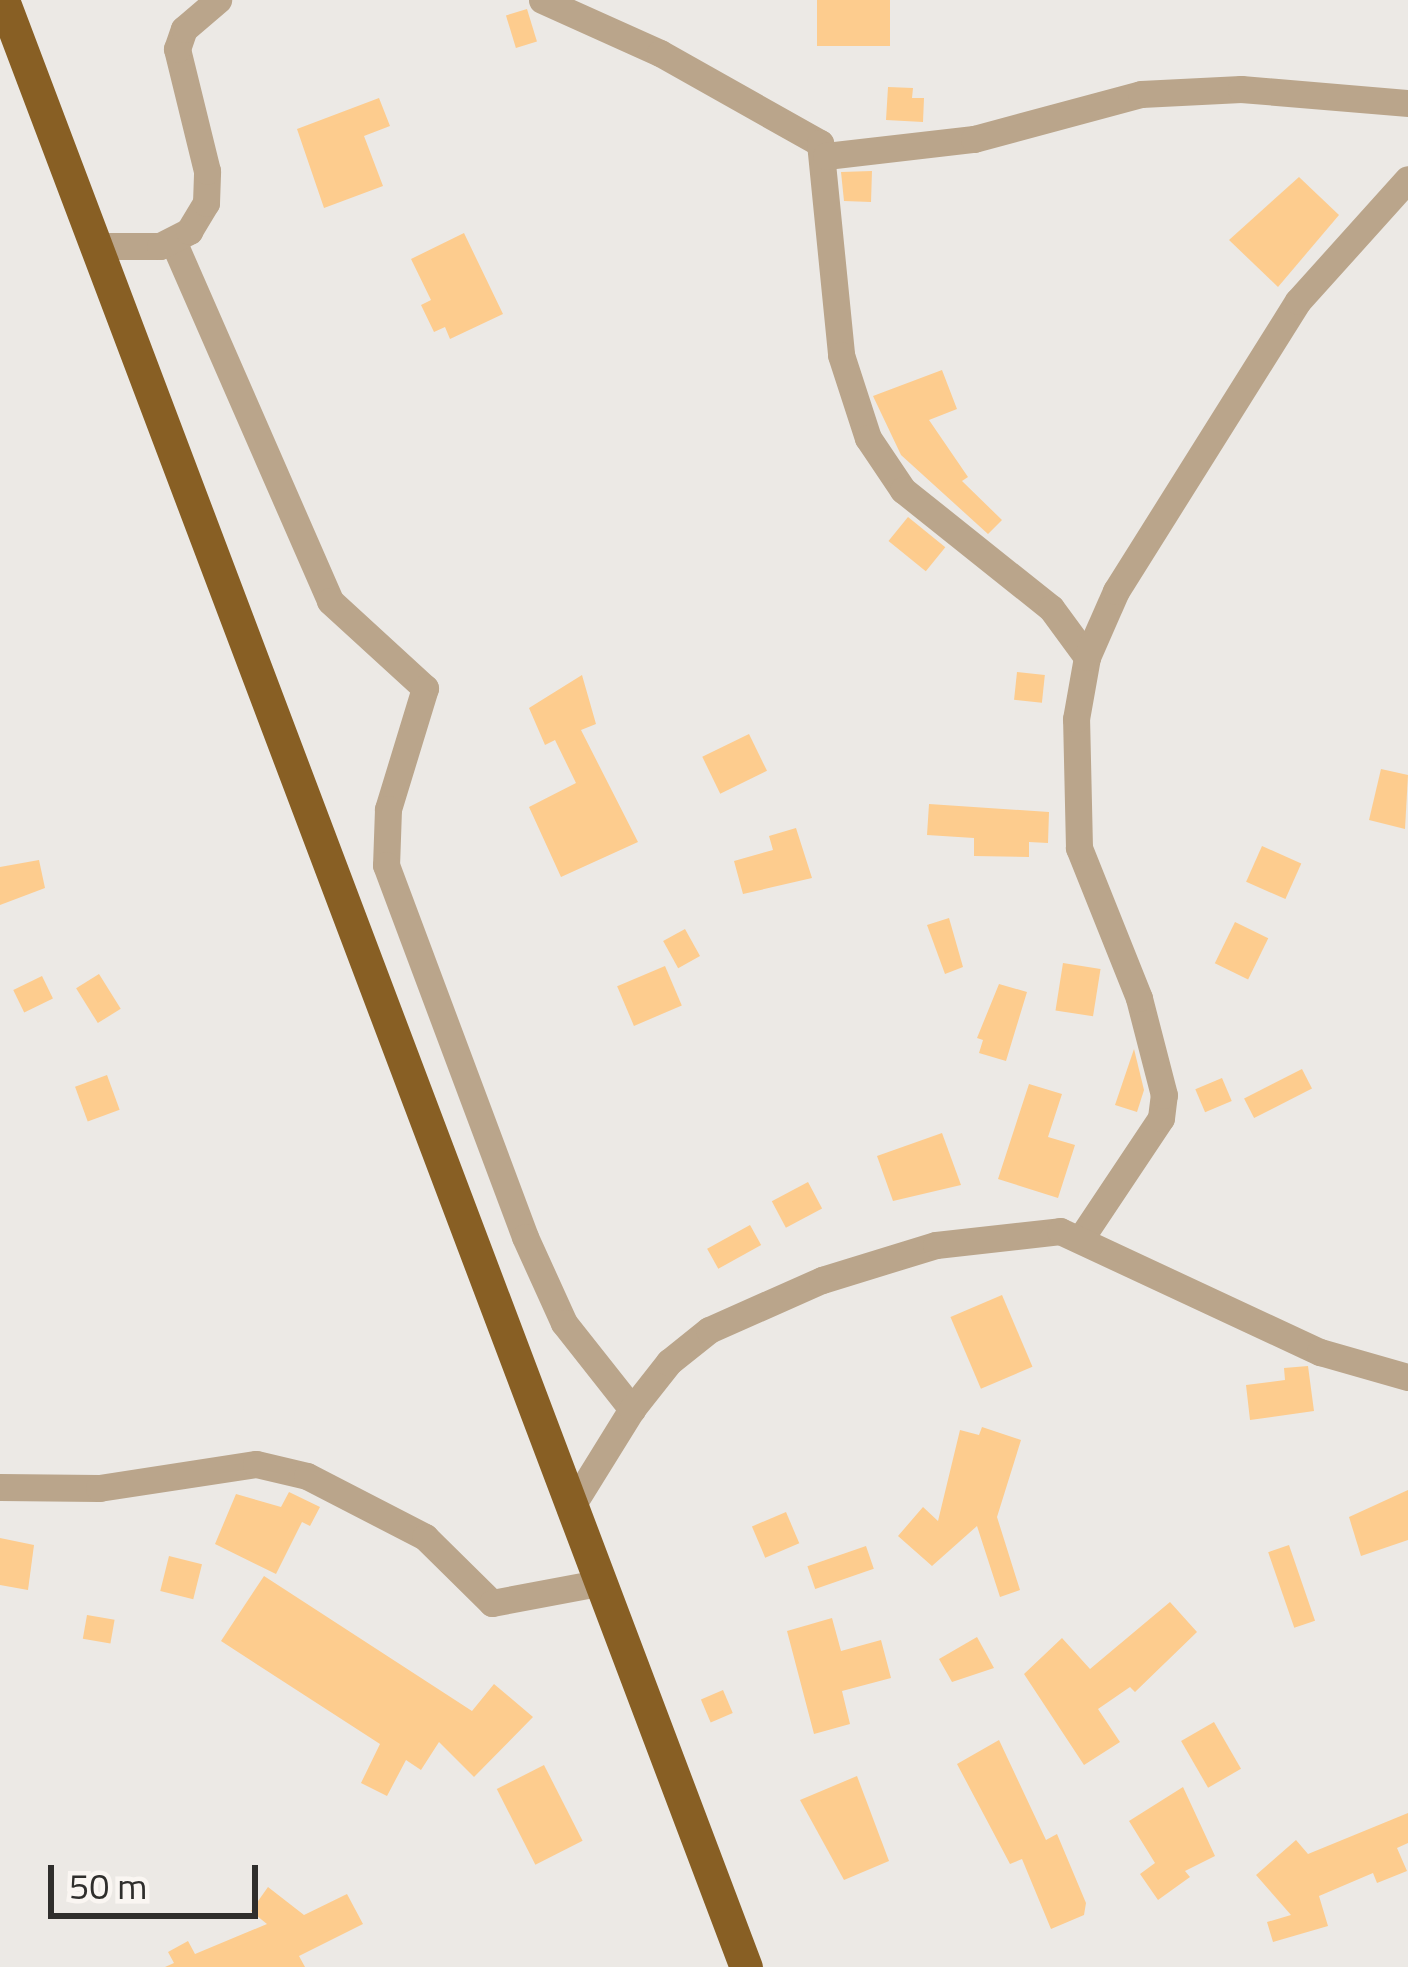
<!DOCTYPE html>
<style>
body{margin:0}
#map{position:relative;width:1408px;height:1967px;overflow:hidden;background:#ece9e5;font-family:"Titillium Web",sans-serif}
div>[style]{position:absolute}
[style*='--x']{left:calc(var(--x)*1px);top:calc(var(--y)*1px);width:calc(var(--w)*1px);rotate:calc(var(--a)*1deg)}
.building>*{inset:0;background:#fdcc8e;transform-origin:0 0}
.minor>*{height:27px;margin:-13.5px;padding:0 13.5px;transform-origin:13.5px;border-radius:13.5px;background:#baa58b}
.trunk>*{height:33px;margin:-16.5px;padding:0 16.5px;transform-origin:16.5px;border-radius:16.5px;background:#885f24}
span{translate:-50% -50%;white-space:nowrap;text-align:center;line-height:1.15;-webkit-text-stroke:12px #faf6f2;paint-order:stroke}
.scale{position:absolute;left:48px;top:1865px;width:210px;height:54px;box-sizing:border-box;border:6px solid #2f2e2c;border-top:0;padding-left:15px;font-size:36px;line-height:42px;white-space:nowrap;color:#2f2e2c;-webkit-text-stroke:9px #faf6f2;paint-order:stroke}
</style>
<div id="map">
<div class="building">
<div style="left:817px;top:0;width:73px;height:46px"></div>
<div style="left:527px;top:9px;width:34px;height:22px;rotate:73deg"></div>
<div style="clip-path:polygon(888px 87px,913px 88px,912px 98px,924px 98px,923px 122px,886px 120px)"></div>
<div style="clip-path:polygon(379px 98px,390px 126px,364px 136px,383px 186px,324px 208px,297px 129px)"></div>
<div style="clip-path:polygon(872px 171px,871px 202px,844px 201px,841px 172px)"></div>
<div style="clip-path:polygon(1299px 177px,1339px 215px,1278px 287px,1229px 240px)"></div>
<div style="clip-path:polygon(464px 233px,503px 314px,450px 339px,445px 327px,434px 332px,421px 305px,431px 300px,411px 259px)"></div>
<div style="clip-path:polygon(942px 370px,957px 409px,929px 420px,968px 477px,962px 481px,1002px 520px,988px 534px,901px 455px,873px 396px)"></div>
<div style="left:908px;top:517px;width:48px;height:31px;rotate:39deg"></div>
<div style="left:1017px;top:672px;width:28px;height:28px;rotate:6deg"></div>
<div style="clip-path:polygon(582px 675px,596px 724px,581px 730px,638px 842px,561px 877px,529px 807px,576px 783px,555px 740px,545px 745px,529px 708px)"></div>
<div style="left:749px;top:734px;width:41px;height:52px;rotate:64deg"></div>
<div style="clip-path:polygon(1381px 769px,1408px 775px,1405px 829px,1369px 820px)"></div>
<div style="clip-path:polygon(929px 804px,1049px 812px,1048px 843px,1029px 842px,1029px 857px,974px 856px,974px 838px,927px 835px)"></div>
<div style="clip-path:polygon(796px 828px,812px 878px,743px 894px,734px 861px,773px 850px,769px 836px)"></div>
<div style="left:1262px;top:846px;width:43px;height:39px;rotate:24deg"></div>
<div style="clip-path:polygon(39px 860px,45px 888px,0 905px,0 867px)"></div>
<div style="clip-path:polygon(949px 918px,963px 967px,945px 974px,927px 925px)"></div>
<div style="left:1235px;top:922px;width:37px;height:46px;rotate:26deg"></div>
<div style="left:685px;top:929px;width:31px;height:25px;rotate:61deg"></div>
<div style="left:1063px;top:963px;width:38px;height:48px;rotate:9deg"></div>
<div style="left:665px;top:966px;width:43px;height:52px;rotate:67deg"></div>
<div style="left:99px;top:974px;width:41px;height:27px;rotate:58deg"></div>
<div style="left:42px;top:976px;width:25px;height:32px;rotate:64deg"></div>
<div style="clip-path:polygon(999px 984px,1027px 992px,1006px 1061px,979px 1053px,983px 1040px,977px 1038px)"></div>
<div style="clip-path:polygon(1134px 1049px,1144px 1090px,1137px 1112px,1115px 1105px)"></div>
<div style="left:1302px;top:1069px;width:22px;height:65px;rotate:63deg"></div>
<div style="left:107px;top:1075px;width:37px;height:34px;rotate:70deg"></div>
<div style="left:1222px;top:1078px;width:25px;height:29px;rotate:67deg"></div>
<div style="clip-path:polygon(1029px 1084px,1062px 1094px,1048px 1137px,1075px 1145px,1058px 1198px,998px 1179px)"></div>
<div style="clip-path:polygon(942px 1133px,961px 1185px,893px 1201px,877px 1156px)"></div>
<div style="left:808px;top:1182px;width:30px;height:41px;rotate:62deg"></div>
<div style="left:750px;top:1225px;width:23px;height:49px;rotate:61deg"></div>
<div style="left:1002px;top:1295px;width:78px;height:56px;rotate:67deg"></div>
<div style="clip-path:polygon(1308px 1366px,1314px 1411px,1250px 1420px,1246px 1385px,1285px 1380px,1284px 1368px)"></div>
<div style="clip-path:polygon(982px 1427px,1021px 1440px,997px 1517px,1020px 1590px,1000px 1597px,977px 1526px,932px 1566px,898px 1536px,923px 1507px,938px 1521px,960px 1430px,979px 1435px)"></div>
<div style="clip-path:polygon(1408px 1490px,1408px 1540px,1361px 1556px,1349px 1517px)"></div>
<div style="clip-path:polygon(289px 1492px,320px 1507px,310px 1526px,302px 1522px,276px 1574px,215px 1544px,236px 1494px,281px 1507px)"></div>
<div style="left:786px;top:1512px;width:34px;height:37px;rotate:67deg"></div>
<div style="clip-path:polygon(0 1538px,34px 1545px,28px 1590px,0 1585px)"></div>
<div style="left:1289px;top:1545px;width:80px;height:22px;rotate:71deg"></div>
<div style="left:866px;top:1546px;width:24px;height:62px;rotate:71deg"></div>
<div style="left:169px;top:1556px;width:34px;height:36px;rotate:14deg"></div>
<div style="clip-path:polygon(264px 1576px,472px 1711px,494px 1684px,533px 1717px,474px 1777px,439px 1742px,421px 1770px,406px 1760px,387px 1796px,361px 1783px,380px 1744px,221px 1641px)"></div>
<div style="clip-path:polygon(1170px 1602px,1197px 1632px,1135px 1692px,1130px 1687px,1098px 1709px,1120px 1742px,1084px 1765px,1024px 1674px,1062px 1638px,1090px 1669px)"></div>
<div style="left:87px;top:1615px;width:28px;height:24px;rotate:10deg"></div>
<div style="clip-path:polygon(832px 1618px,841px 1651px,881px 1640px,891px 1678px,842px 1691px,850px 1724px,814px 1734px,787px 1631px)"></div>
<div style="clip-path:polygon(977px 1637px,994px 1668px,952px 1682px,939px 1659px)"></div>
<div style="left:723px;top:1690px;width:25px;height:24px;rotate:67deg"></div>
<div style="left:1214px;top:1722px;width:54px;height:38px;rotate:60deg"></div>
<div style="clip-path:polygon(999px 1740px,1046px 1840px,1057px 1834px,1086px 1903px,1084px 1915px,1051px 1929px,1022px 1859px,1010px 1864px,957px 1764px)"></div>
<div style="left:544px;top:1765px;width:85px;height:53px;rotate:63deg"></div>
<div style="clip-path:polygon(857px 1776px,889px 1861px,844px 1880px,800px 1800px)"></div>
<div style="clip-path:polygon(1183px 1787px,1215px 1856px,1185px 1871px,1190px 1877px,1158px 1900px,1140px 1874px,1155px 1863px,1129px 1821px)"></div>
<div style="clip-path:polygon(1408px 1813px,1408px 1843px,1397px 1848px,1407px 1871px,1377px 1883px,1373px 1873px,1319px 1896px,1328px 1926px,1273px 1942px,1267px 1922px,1291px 1915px,1256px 1875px,1296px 1840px,1308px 1854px)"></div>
<div style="clip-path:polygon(268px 1887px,304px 1915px,347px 1894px,363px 1924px,299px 1956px,305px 1967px,165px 1967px,174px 1963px,168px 1952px,188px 1941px,195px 1954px,267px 1924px,251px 1911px)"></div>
</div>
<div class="minor">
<div style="--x:542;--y:0;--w:129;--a:24.2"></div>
<div style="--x:660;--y:53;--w:184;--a:29.4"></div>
<div style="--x:820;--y:143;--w:213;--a:84.3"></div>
<div style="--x:841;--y:355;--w:87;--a:72"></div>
<div style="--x:868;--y:438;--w:63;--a:56.1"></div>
<div style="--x:903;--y:490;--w:189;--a:38.6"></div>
<div style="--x:1051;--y:608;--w:61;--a:53.7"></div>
<div style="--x:826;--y:156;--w:149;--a:-6.6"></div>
<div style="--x:974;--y:139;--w:173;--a:-15.1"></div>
<div style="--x:1141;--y:94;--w:100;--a:-2.9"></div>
<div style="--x:1241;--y:89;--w:168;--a:4.8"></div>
<div style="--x:173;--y:241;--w:393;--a:66.4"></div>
<div style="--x:330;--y:601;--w:129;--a:42.5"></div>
<div style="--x:425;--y:688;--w:127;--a:107"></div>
<div style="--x:388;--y:809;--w:56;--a:92"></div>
<div style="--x:386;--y:865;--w:397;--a:69.5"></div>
<div style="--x:525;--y:1237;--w:94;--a:65.6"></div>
<div style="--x:564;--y:1323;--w:110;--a:51.7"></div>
<div style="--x:95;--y:246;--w:65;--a:0"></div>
<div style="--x:160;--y:246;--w:33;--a:-27"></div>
<div style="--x:189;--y:231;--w:33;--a:-59"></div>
<div style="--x:206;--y:203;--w:32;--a:-88"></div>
<div style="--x:207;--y:171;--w:126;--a:-103.8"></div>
<div style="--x:177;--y:49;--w:21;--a:-71"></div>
<div style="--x:184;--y:29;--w:45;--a:-40.5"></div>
<div style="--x:1081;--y:1238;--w:144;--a:-56.3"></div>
<div style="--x:1161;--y:1118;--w:23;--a:-83"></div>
<div style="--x:1164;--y:1095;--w:100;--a:-104.5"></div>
<div style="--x:1139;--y:998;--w:162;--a:-111.8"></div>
<div style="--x:1079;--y:848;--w:129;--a:-91.3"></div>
<div style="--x:1076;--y:719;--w:63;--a:-79.9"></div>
<div style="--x:1087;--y:657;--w:72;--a:-66.3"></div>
<div style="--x:1116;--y:591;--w:342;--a:-57.9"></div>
<div style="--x:1298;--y:301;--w:164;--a:-48"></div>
<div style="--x:0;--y:1487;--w:99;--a:0.6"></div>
<div style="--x:99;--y:1488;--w:159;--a:-8.7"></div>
<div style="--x:256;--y:1464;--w:52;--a:13.2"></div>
<div style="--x:307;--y:1476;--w:133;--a:27.3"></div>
<div style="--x:425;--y:1537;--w:94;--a:44.6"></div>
<div style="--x:492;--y:1603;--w:108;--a:-10.7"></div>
<div style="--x:570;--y:1509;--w:118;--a:-58.2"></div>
<div style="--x:632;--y:1409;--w:60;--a:-51.8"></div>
<div style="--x:669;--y:1362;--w:51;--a:-38.7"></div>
<div style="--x:709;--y:1330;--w:124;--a:-23.9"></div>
<div style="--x:822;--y:1280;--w:119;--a:-17.1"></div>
<div style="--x:936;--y:1245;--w:125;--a:-6.4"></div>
<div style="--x:1060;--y:1231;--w:287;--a:25"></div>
<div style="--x:1320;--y:1352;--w:91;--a:15.9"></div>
</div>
<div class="trunk">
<div style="--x:3;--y:0;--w:2103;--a:69.31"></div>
</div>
<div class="scale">50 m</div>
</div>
